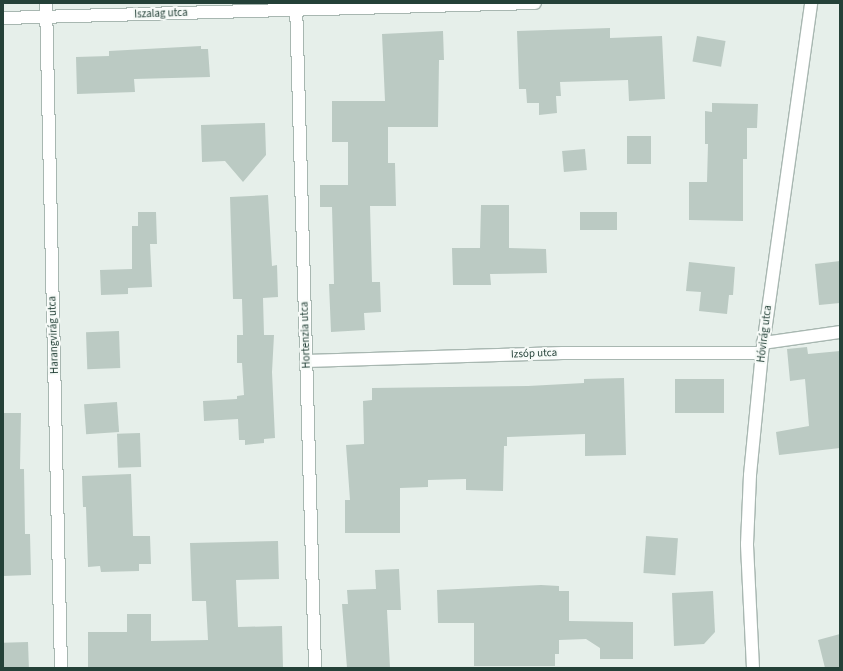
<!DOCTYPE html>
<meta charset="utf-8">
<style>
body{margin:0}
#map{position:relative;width:843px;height:671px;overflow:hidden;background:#e6efea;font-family:"Source Sans 3",sans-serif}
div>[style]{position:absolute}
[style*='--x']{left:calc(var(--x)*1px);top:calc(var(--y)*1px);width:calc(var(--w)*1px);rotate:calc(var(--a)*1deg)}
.building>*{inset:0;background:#bbcac3;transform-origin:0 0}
.roads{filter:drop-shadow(1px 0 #a8b7b1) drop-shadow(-1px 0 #a8b7b1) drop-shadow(0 1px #a8b7b1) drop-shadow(0 -1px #a8b7b1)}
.minor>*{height:12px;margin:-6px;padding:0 6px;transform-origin:6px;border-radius:6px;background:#fff}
span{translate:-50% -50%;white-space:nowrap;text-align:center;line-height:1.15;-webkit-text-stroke:4px #f7fbf8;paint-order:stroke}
.street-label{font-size:11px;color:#244138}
.frame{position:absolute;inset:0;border:4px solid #244138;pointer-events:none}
</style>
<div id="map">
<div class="building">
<div style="clip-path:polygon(610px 28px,610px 38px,662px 36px,665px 99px,629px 101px,628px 80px,560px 82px,561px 96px,556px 96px,557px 113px,539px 115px,539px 103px,527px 103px,526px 89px,519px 89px,517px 31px)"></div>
<div style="clip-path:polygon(443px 31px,444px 60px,439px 60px,438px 127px,388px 127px,388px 163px,395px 163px,396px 206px,370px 206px,372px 282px,380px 282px,381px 312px,364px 313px,365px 330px,331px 332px,329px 284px,334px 284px,332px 207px,320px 207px,320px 185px,348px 185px,348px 142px,332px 142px,332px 101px,385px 101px,382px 34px)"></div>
<div style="left:697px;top:36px;width:29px;height:26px;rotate:10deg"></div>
<div style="clip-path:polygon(201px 46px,201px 49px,208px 49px,210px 77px,134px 79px,135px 92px,77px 94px,76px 57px,109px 56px,109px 51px)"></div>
<div style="clip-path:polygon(712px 103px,758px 104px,757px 128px,747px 128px,747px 159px,743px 159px,743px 221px,689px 220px,689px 182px,707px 182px,708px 144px,705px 144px,705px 111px,712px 112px)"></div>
<div style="clip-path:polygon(265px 123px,266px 155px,243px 182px,225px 161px,202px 162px,201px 125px)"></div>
<div style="left:627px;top:136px;width:24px;height:28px"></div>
<div style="left:585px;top:149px;width:21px;height:23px;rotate:85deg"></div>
<div style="clip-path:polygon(268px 195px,272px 266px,277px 265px,278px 297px,263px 298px,264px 335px,274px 335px,272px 372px,275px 438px,264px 439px,264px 443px,245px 445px,245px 440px,239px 440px,238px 419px,204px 421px,203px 401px,237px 399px,237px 396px,244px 395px,242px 363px,237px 363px,237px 335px,243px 335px,242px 299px,233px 299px,230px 197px)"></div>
<div style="clip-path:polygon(481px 205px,509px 205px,509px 248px,546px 249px,547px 273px,490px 274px,491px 285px,453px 285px,452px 248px,480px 248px)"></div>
<div style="clip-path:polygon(138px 212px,156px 212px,157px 244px,150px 244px,152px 287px,128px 288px,128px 294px,101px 295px,100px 270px,132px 269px,132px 226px,138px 226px)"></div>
<div style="left:617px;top:212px;width:18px;height:37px;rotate:90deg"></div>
<div style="clip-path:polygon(840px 261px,840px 303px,819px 305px,815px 264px)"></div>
<div style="clip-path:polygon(689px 262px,735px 267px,733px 295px,729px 295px,727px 314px,699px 311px,701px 292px,686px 291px)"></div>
<div style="left:119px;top:331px;width:37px;height:33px;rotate:88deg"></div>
<div style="clip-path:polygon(807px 347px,808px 354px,840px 351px,840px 448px,779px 455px,776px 432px,809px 426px,805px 379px,790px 381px,787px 349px)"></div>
<div style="clip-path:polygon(624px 378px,626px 455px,585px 456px,585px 434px,507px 437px,507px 446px,504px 446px,503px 491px,466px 490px,466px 479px,428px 480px,428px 487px,400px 488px,400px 533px,345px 533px,345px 500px,350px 500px,346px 445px,364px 444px,363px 401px,372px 400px,372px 388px,528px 386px,584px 383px,584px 379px)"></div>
<div style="left:675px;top:379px;width:49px;height:34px"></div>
<div style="left:117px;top:402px;width:30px;height:33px;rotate:86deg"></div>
<div style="clip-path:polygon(3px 413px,21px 413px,20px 469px,24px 469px,25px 534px,30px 534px,31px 575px,3px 576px)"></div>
<div style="left:140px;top:433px;width:34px;height:23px;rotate:88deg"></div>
<div style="clip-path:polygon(131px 474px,133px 536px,150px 536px,151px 564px,139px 564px,139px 571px,101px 572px,100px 566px,88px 567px,86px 507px,83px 507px,82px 476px)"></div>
<div style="left:646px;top:536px;width:32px;height:37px;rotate:4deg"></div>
<div style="clip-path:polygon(278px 541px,279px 579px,236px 580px,238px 627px,282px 626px,283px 668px,88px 668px,88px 632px,127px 632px,127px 614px,151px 614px,151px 641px,208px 640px,206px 601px,192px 601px,190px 543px)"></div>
<div style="clip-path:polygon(399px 569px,401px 610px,387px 610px,390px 668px,347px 668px,342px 604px,348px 604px,347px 590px,376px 589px,375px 570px)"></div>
<div style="clip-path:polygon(541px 585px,559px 586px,559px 591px,569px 591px,569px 621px,633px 622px,633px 659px,600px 659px,600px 648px,586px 639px,559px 640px,559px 654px,555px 654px,555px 666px,474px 666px,474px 623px,438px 623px,437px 590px)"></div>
<div style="clip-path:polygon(713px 591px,715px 632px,704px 644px,674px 646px,672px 593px)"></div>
<div style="clip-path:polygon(840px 634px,840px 668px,825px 668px,818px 640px)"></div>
<div style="left:28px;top:642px;width:26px;height:25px;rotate:88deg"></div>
</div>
<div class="roads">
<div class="minor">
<div style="--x:46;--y:3;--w:665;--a:88.71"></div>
<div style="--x:296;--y:3;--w:665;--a:88.36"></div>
<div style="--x:3;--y:18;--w:532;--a:-1.62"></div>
<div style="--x:763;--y:343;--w:78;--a:-8.1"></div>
<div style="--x:306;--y:361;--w:257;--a:-1.8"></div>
<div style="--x:563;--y:353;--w:199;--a:0"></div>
<div style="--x:753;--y:668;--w:124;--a:-92.8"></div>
<div style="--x:747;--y:544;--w:69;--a:-87.5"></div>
<div style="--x:750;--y:475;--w:123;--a:-84.4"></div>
<div style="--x:762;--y:353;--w:353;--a:-82"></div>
</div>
</div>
<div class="street-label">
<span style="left:161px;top:14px;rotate:-2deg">Iszalag utca</span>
<span style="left:765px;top:334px;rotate:-83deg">Hóvirág utca</span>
<span style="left:54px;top:335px;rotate:-92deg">Harangvirág utca</span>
<span style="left:306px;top:335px;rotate:-92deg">Hortenzia utca</span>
<span style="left:534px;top:354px;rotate:-2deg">Izsóp utca</span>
</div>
<div class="frame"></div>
</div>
